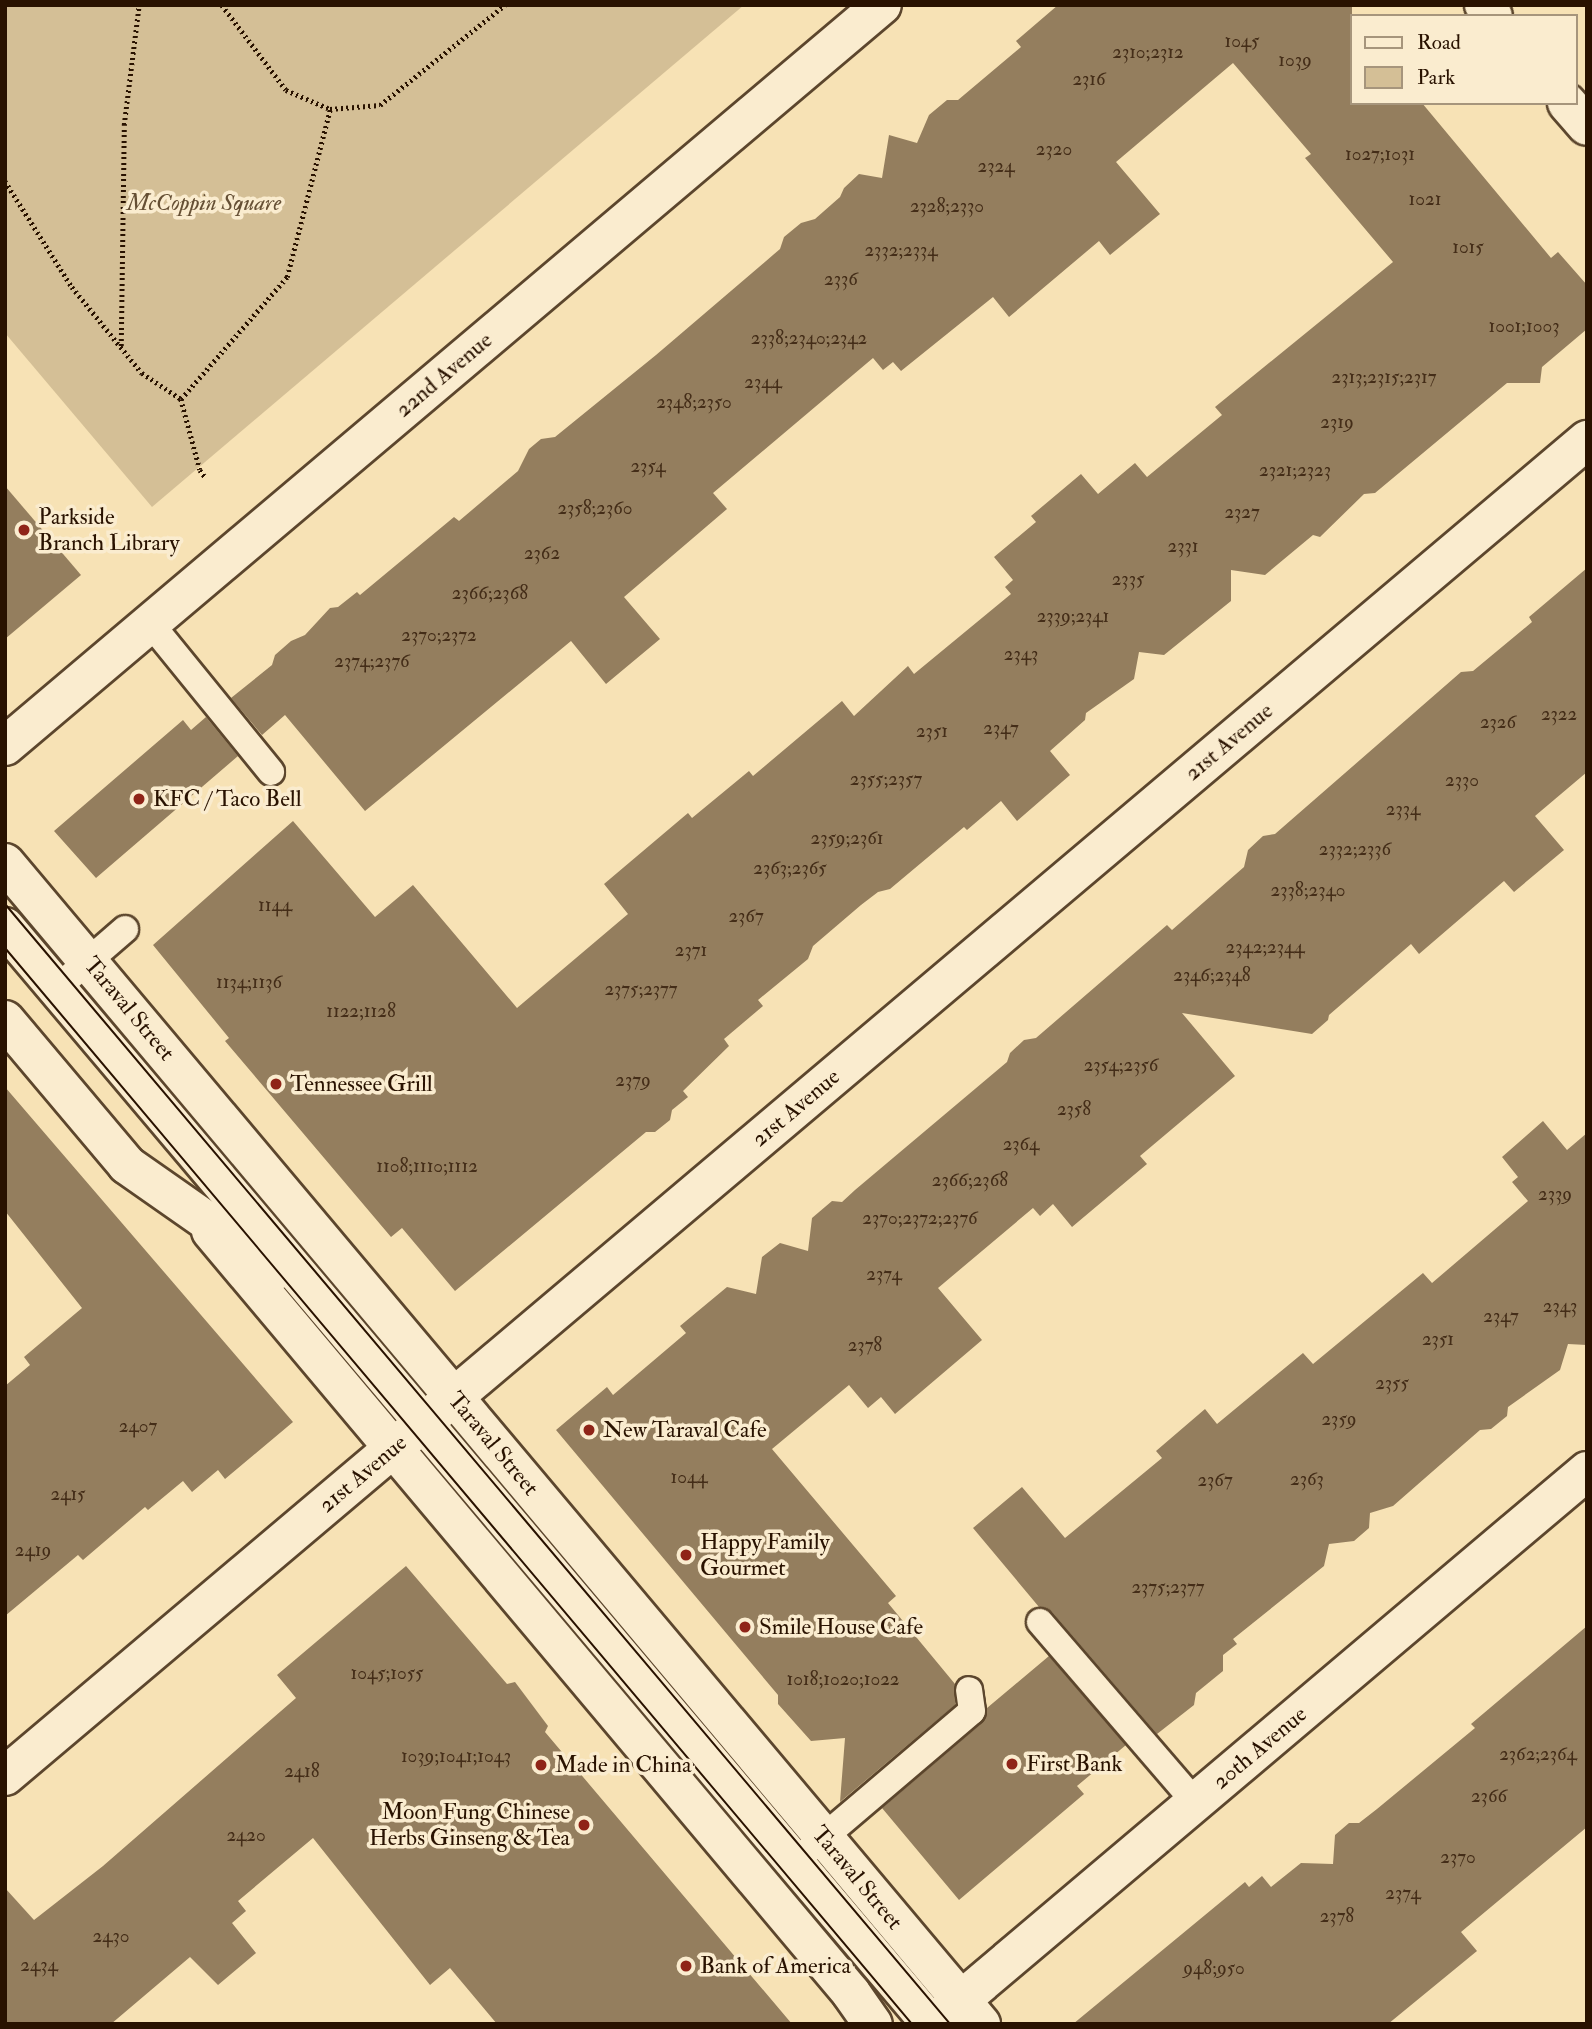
<!DOCTYPE html>
<style>
body{margin:0}
#map{position:relative;width:1592px;height:2029px;overflow:hidden;background:#f7e2b5;font-family:"IM FELL Double Pica",serif}
div>[style]{position:absolute}
[style*='--x']{left:calc(var(--x)*1px);top:calc(var(--y)*1px);width:calc(var(--w)*1px);rotate:calc(var(--a)*1deg)}
.green>*{inset:0;background:#d4bf96}
.building>*{inset:0;background:#947e5e}
.path>*{height:4.5px;margin-top:-2.25px;transform-origin:0;background:repeating-linear-gradient(90deg,#291200 0 2px,transparent 0 5.5px)}
.roads{filter:drop-shadow(2px 0 #5c462d) drop-shadow(-2px 0 #5c462d) drop-shadow(0 2px #5c462d) drop-shadow(0 -2px #5c462d)}
.lane>*{height:26px;margin:-13px;padding:0 13px;transform-origin:13px;border-radius:13px;background:#faeccf}
.street>*{height:38px;margin:-19px;padding:0 19px;transform-origin:19px;border-radius:19px;background:#faeccf}
.secondary>*{height:38px;margin:-19px;padding:0 19px;transform-origin:19px;border-radius:19px;background:#faeccf}
.tram>*{height:2px;margin:-1px;padding:0 1px;transform-origin:1px;border-radius:1px;background:#291200}
.dots>*{width:19px;height:19px;translate:-50% -50%;box-sizing:border-box;border:4px solid #faeccf;border-radius:50%}
span{translate:-50% -50%;white-space:nowrap;text-align:center;line-height:1.15;-webkit-text-stroke:7px #faeccf;paint-order:stroke}
.number-label{font-size:19px;color:#442d18}
.number-label span{-webkit-text-stroke-width:0}
.park-label{font-size:23px;color:#654f34;font-style:italic}
.street-label{font-size:23px;color:#291200}
.poi-label{font-size:23px;color:#291200}
.left{translate:0 -50%;text-align:left}
.right{translate:-100% -50%;text-align:right}
.frame{position:absolute;inset:0;border:7px solid #291200;pointer-events:none}
.legend{position:absolute;left:1350px;top:14px;width:228px;height:91px;box-sizing:border-box;background:#faeccf;border:2px solid #a6957c;margin:0;padding:9px 12px;list-style:none;font-size:21px;color:#291200}
.legend li{display:flex;align-items:center;gap:14px;height:35px}
.legend b{width:35px;border:2px solid #a6957c}
</style>
<div id="map">
<div class="green">
<div style="clip-path:polygon(5px 5px,744px 5px,152px 507px,5px 333px)"></div>
</div>
<div class="building">
<div style="clip-path:polygon(1058px 5px,1352px 5px,1352px 103px,1422px 103px,1551px 258px,1558px 252px,1587px 285px,1587px 329px,1542px 367px,1540px 383px,1507px 383px,1375px 493px,1364px 494px,1320px 537px,1313px 535px,1265px 575px,1231px 570px,1231px 601px,1164px 655px,1139px 652px,1134px 679px,1086px 713px,1085px 720px,1050px 751px,1070px 775px,1017px 821px,1001px 801px,967px 830px,964px 827px,890px 889px,878px 892px,861px 905px,813px 946px,808px 959px,758px 1000px,763px 1006px,724px 1039px,729px 1046px,683px 1091px,688px 1097px,672px 1110px,670px 1120px,655px 1132px,646px 1132px,455px 1291px,402px 1228px,391px 1237px,225px 1041px,229px 1038px,153px 945px,293px 821px,375px 917px,413px 885px,517px 1008px,628px 914px,604px 884px,688px 813px,692px 818px,749px 771px,753px 776px,842px 701px,854px 716px,908px 666px,914px 674px,1011px 594px,1005px 587px,1013px 580px,994px 557px,1036px 522px,1031px 516px,1081px 474px,1098px 494px,1135px 463px,1147px 477px,1222px 415px,1215px 407px,1393px 262px,1305px 158px,1311px 154px,1233px 63px,1116px 162px,1160px 214px,1110px 255px,1099px 241px,1009px 317px,993px 297px,901px 371px,893px 362px,883px 370px,873px 358px,713px 493px,727px 509px,624px 597px,660px 639px,606px 684px,571px 641px,365px 811px,285px 715px,262px 735px,231px 698px,272px 665px,275px 655px,291px 641px,305px 635px,330px 608px,338px 607px,357px 592px,360px 595px,454px 517px,459px 521px,518px 471px,529px 449px,541px 439px,555px 437px,656px 355px,780px 249px,784px 237px,801px 223px,815px 219px,840px 197px,844px 188px,859px 174px,882px 178px,889px 135px,917px 143px,929px 115px,947px 100px,958px 100px,1021px 47px,1016px 41px)"></div>
<div style="clip-path:polygon(5px 486px,81px 575px,5px 639px)"></div>
<div style="clip-path:polygon(1587px 568px,1587px 772px,1535px 816px,1564px 850px,1514px 892px,1504px 881px,1419px 954px,1411px 944px,1329px 1015px,1328px 1020px,1312px 1034px,1182px 1013px,1235px 1076px,1140px 1156px,1147px 1164px,1072px 1227px,1053px 1204px,1040px 1216px,1033px 1208px,938px 1288px,982px 1340px,895px 1414px,881px 1397px,868px 1408px,849px 1385px,772px 1449px,896px 1596px,888px 1603px,955px 1684px,955px 1705px,840px 1802px,845px 1738px,811px 1741px,778px 1704px,778px 1695px,556px 1430px,607px 1387px,613px 1395px,686px 1333px,680px 1326px,727px 1287px,756px 1294px,762px 1257px,780px 1243px,808px 1251px,812px 1218px,832px 1201px,842px 1202px,855px 1190px,1007px 1062px,1010px 1053px,1024px 1040px,1036px 1038px,1167px 925px,1172px 930px,1244px 867px,1248px 850px,1263px 836px,1275px 834px,1461px 672px,1473px 671px,1532px 622px,1529px 617px)"></div>
<div style="clip-path:polygon(206px 717px,238px 756px,96px 878px,54px 831px,183px 720px,191px 730px)"></div>
<div style="clip-path:polygon(5px 1087px,293px 1422px,225px 1479px,218px 1470px,192px 1492px,183px 1481px,148px 1510px,145px 1507px,83px 1560px,78px 1555px,5px 1616px,5px 1386px,30px 1365px,24px 1357px,82px 1308px,5px 1211px)"></div>
<div style="clip-path:polygon(1543px 1121px,1567px 1150px,1587px 1133px,1587px 1345px,1568px 1344px,1560px 1370px,1508px 1407px,1507px 1416px,1491px 1429px,1480px 1430px,1393px 1506px,1370px 1513px,1369px 1528px,1354px 1541px,1329px 1544px,1324px 1566px,1233px 1639px,1237px 1644px,1223px 1655px,1223px 1671px,1196px 1693px,1194px 1705px,1157px 1734px,1052px 1612px,1039px 1607px,973px 1528px,1022px 1487px,1065px 1538px,1162px 1458px,1156px 1451px,1205px 1409px,1217px 1424px,1303px 1353px,1313px 1364px,1423px 1273px,1432px 1283px,1528px 1201px,1512px 1182px,1518px 1177px,1502px 1157px)"></div>
<div style="clip-path:polygon(406px 1566px,507px 1684px,515px 1682px,548px 1726px,545px 1732px,792px 2024px,497px 2024px,450px 1968px,430px 1985px,313px 1838px,238px 1901px,246px 1911px,232px 1923px,256px 1953px,218px 1985px,190px 1957px,111px 2024px,5px 2024px,5px 1888px,34px 1920px,103px 1866px,296px 1698px,277px 1675px)"></div>
<div style="clip-path:polygon(1587px 1626px,1587px 1827px,1461px 1932px,1477px 1951px,1388px 2024px,1073px 2024px,1245px 1882px,1249px 1887px,1262px 1876px,1271px 1887px,1301px 1863px,1333px 1864px,1335px 1835px,1349px 1823px,1359px 1823px,1377px 1809px,1475px 1728px,1471px 1724px)"></div>
<div style="clip-path:polygon(1049px 1656px,1126px 1745px,1077px 1786px,1084px 1794px,959px 1900px,882px 1808px,982px 1723px,987px 1708px)"></div>
</div>
<div class="path">
<div style="--x:222;--y:5;--w:106;--a:53"></div>
<div style="--x:286;--y:90;--w:48;--a:23.4"></div>
<div style="--x:330;--y:109;--w:50;--a:-4.6"></div>
<div style="--x:380;--y:105;--w:160;--a:-38.7"></div>
<div style="--x:5;--y:181;--w:125;--a:57.7"></div>
<div style="--x:72;--y:287;--w:111;--a:50.9"></div>
<div style="--x:142;--y:373;--w:47;--a:33.7"></div>
<div style="--x:181;--y:399;--w:73;--a:75"></div>
<div style="--x:200;--y:470;--w:10;--a:53"></div>
<div style="--x:121;--y:346;--w:221;--a:-89.2"></div>
<div style="--x:124;--y:125;--w:121;--a:-82.9"></div>
<div style="--x:181;--y:399;--w:162;--a:-49"></div>
<div style="--x:287;--y:277;--w:173;--a:-75.6"></div>
</div>
<div class="roads">
<div class="lane">
<div style="--x:150;--y:623;--w:192;--a:50.9"></div>
<div style="--x:57;--y:988;--w:90;--a:-40.9"></div>
<div style="--x:1040;--y:1622;--w:238;--a:49.3"></div>
<div style="--x:811;--y:1848;--w:211;--a:-40.4"></div>
<div style="--x:972;--y:1711;--w:21;--a:-98"></div>
</div>
<div class="street">
<div style="--x:1484;--y:5;--w:14;--a:51"></div>
<div style="--x:1567;--y:103;--w:30;--a:49"></div>
<div style="--x:5;--y:746;--w:1148;--a:-40.2"></div>
<div style="--x:5;--y:863;--w:1517;--a:49.95"></div>
<div style="--x:211;--y:1231;--w:995;--a:49.97"></div>
<div style="--x:851;--y:1993;--w:38;--a:55"></div>
<div style="--x:5;--y:1776;--w:2071;--a:-40.18"></div>
<div style="--x:941;--y:2017;--w:846;--a:-40.2"></div>
</div>
<div class="secondary">
<div style="--x:5;--y:927;--w:1436;--a:49.83"></div>
<div style="--x:5;--y:1020;--w:189;--a:49.9"></div>
<div style="--x:127;--y:1165;--w:183;--a:35"></div>
</div>
</div>
<div class="tram">
<div style="--x:5;--y:904;--w:1465;--a:49.84"></div>
<div style="--x:5;--y:948;--w:1407;--a:49.87"></div>
</div>
<div class="dots">
<div style="left:24px;top:530px;background:#8f2418"></div>
<div style="left:139px;top:799px;background:#8f2418"></div>
<div style="left:276px;top:1084px;background:#8f2418"></div>
<div style="left:589px;top:1430px;background:#8f2418"></div>
<div style="left:686px;top:1555px;background:#8f2418"></div>
<div style="left:745px;top:1627px;background:#8f2418"></div>
<div style="left:1012px;top:1764px;background:#8f2418"></div>
<div style="left:541px;top:1765px;background:#8f2418"></div>
<div style="left:584px;top:1825px;background:#8f2418"></div>
<div style="left:686px;top:1966px;background:#8f2418"></div>
</div>
<div class="number-label">
<span style="left:1242px;top:42px">1045</span>
<span style="left:1148px;top:53px">2310;2312</span>
<span style="left:1295px;top:61px">1039</span>
<span style="left:1089px;top:80px">2316</span>
<span style="left:1054px;top:150px">2320</span>
<span style="left:1380px;top:155px">1027;1031</span>
<span style="left:996px;top:167px">2324</span>
<span style="left:1425px;top:200px">1021</span>
<span style="left:947px;top:207px">2328;2330</span>
<span style="left:1468px;top:248px">1015</span>
<span style="left:901px;top:251px">2332;2334</span>
<span style="left:841px;top:280px">2336</span>
<span style="left:1524px;top:327px">1001;1003</span>
<span style="left:809px;top:339px">2338;2340;2342</span>
<span style="left:1384px;top:378px">2313;2315;2317</span>
<span style="left:763px;top:383px">2344</span>
<span style="left:694px;top:403px">2348;2350</span>
<span style="left:1337px;top:423px">2319</span>
<span style="left:648px;top:467px">2354</span>
<span style="left:1295px;top:471px">2321;2323</span>
<span style="left:595px;top:509px">2358;2360</span>
<span style="left:1242px;top:513px">2327</span>
<span style="left:1183px;top:547px">2331</span>
<span style="left:542px;top:554px">2362</span>
<span style="left:1128px;top:580px">2335</span>
<span style="left:490px;top:594px">2366;2368</span>
<span style="left:1073px;top:617px">2339;2341</span>
<span style="left:439px;top:636px">2370;2372</span>
<span style="left:1021px;top:655px">2343</span>
<span style="left:372px;top:662px">2374;2376</span>
<span style="left:1559px;top:715px">2322</span>
<span style="left:1498px;top:723px">2326</span>
<span style="left:1001px;top:729px">2347</span>
<span style="left:932px;top:732px">2351</span>
<span style="left:886px;top:780px">2355;2357</span>
<span style="left:1462px;top:781px">2330</span>
<span style="left:1403px;top:810px">2334</span>
<span style="left:847px;top:839px">2359;2361</span>
<span style="left:1355px;top:850px">2332;2336</span>
<span style="left:790px;top:869px">2363;2365</span>
<span style="left:1308px;top:891px">2338;2340</span>
<span style="left:275px;top:906px">1144</span>
<span style="left:746px;top:917px">2367</span>
<span style="left:1265px;top:948px">2342;2344</span>
<span style="left:691px;top:951px">2371</span>
<span style="left:1212px;top:976px">2346;2348</span>
<span style="left:249px;top:983px">1134;1136</span>
<span style="left:641px;top:990px">2375;2377</span>
<span style="left:361px;top:1012px">1122;1128</span>
<span style="left:1121px;top:1066px">2354;2356</span>
<span style="left:633px;top:1081px">2379</span>
<span style="left:1074px;top:1110px">2358</span>
<span style="left:1021px;top:1145px">2364</span>
<span style="left:427px;top:1167px">1108;1110;1112</span>
<span style="left:970px;top:1181px">2366;2368</span>
<span style="left:1555px;top:1195px">2339</span>
<span style="left:920px;top:1219px">2370;2372;2376</span>
<span style="left:884px;top:1275px">2374</span>
<span style="left:1560px;top:1307px">2343</span>
<span style="left:1501px;top:1317px">2347</span>
<span style="left:1438px;top:1340px">2351</span>
<span style="left:865px;top:1346px">2378</span>
<span style="left:1392px;top:1384px">2355</span>
<span style="left:1339px;top:1420px">2359</span>
<span style="left:138px;top:1427px">2407</span>
<span style="left:689px;top:1478px">1044</span>
<span style="left:1307px;top:1480px">2363</span>
<span style="left:1215px;top:1481px">2367</span>
<span style="left:68px;top:1495px">2415</span>
<span style="left:33px;top:1551px">2419</span>
<span style="left:1168px;top:1588px">2375;2377</span>
<span style="left:387px;top:1674px">1045;1055</span>
<span style="left:843px;top:1680px">1018;1020;1022</span>
<span style="left:1538px;top:1755px">2362;2364</span>
<span style="left:456px;top:1757px">1039;1041;1043</span>
<span style="left:302px;top:1772px">2418</span>
<span style="left:1489px;top:1797px">2366</span>
<span style="left:246px;top:1836px">2420</span>
<span style="left:1458px;top:1858px">2370</span>
<span style="left:1403px;top:1894px">2374</span>
<span style="left:1337px;top:1917px">2378</span>
<span style="left:111px;top:1937px">2430</span>
<span style="left:39px;top:1966px">2434</span>
<span style="left:1214px;top:1969px">948;950</span>
</div>
<div class="park-label">
<span style="left:204px;top:203px">McCoppin Square</span>
</div>
<div class="street-label">
<span style="left:444px;top:375px;rotate:-40deg">22nd Avenue</span>
<span style="left:1229px;top:742px;rotate:-40deg">21st Avenue</span>
<span style="left:129px;top:1009px;rotate:50deg">Taraval Street</span>
<span style="left:796px;top:1108px;rotate:-40deg">21st Avenue</span>
<span style="left:493px;top:1444px;rotate:50deg">Taraval Street</span>
<span style="left:363px;top:1474px;rotate:-40deg">21st Avenue</span>
<span style="left:1260px;top:1748px;rotate:-40deg">20th Avenue</span>
<span style="left:857px;top:1878px;rotate:50deg">Taraval Street</span>
</div>
<div class="poi-label">
<span class="left" style="left:38px;top:530px">Parkside<br>Branch Library</span>
<span class="left" style="left:153px;top:799px">KFC / Taco Bell</span>
<span class="left" style="left:290px;top:1084px">Tennessee Grill</span>
<span class="left" style="left:603px;top:1430px">New Taraval Cafe</span>
<span class="left" style="left:700px;top:1555px">Happy Family<br>Gourmet</span>
<span class="left" style="left:759px;top:1627px">Smile House Cafe</span>
<span class="left" style="left:1026px;top:1764px">First Bank</span>
<span class="left" style="left:555px;top:1765px">Made in China</span>
<span class="right" style="left:570px;top:1825px">Moon Fung Chinese<br>Herbs Ginseng &amp; Tea</span>
<span class="left" style="left:700px;top:1966px">Bank of America</span>
</div>
<div class="frame"></div>
<ul class="legend">
<li><b style="height:9px;background:#faeccf"></b>Road</li>
<li><b style="height:19px;background:#d4bf96"></b>Park</li>
</ul>
</div>
